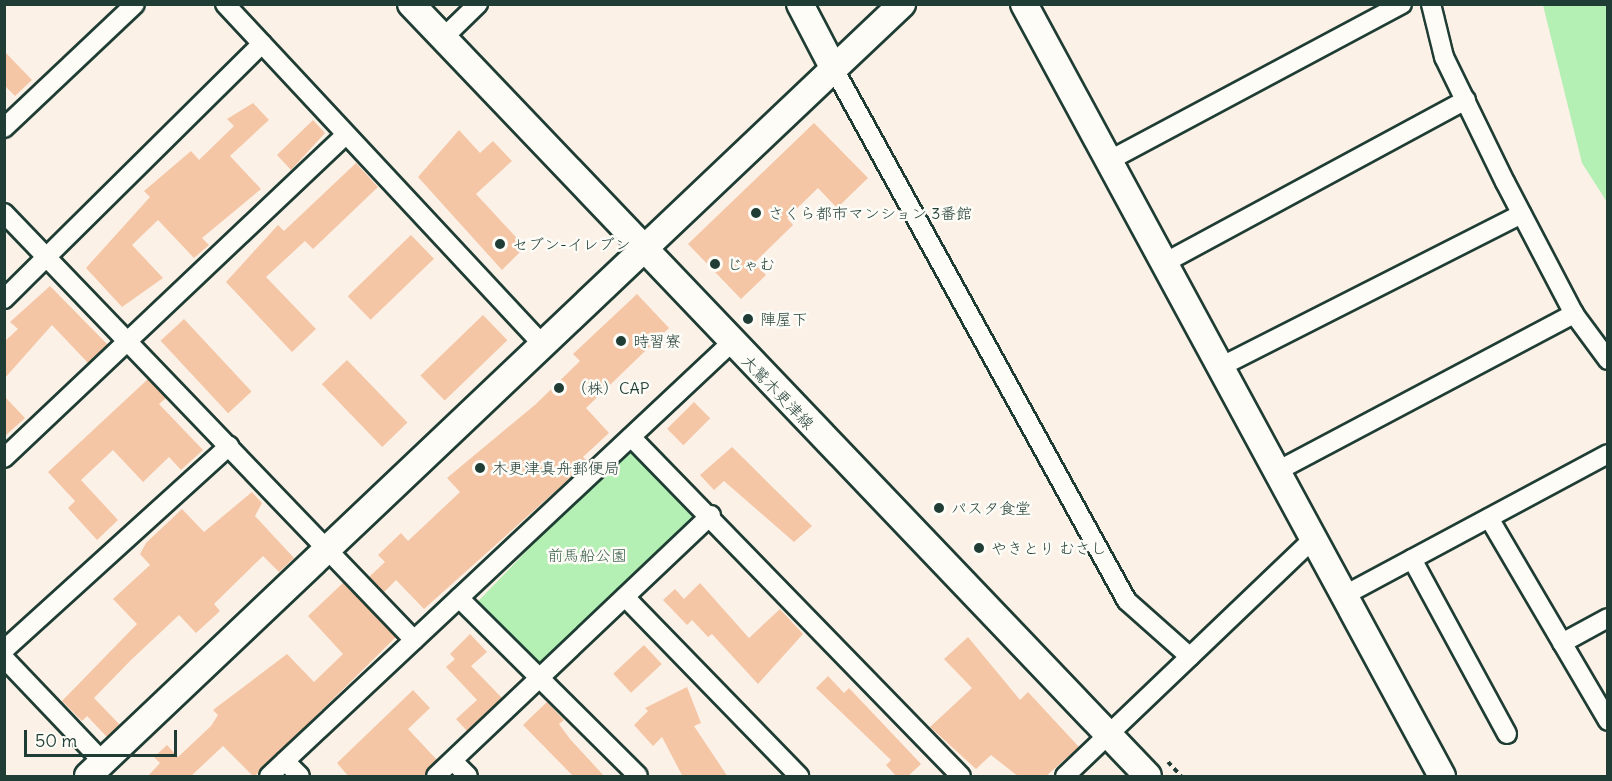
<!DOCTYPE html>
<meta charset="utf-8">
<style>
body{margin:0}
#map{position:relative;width:1612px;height:781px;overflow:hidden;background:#fbf1e7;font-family:Delius,"Klee One",sans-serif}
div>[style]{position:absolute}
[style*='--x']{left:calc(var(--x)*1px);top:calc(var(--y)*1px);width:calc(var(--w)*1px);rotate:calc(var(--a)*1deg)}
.green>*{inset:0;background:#b4efb3;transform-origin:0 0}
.building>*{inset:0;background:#f5c6a5;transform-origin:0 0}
.path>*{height:4px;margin-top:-2px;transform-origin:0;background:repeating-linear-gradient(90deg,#1f3d34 0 4.5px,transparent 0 9px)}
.roads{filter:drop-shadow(2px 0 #1f3d34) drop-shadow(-2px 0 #1f3d34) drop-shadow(0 2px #1f3d34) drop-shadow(0 -2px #1f3d34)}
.street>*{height:18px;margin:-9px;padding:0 9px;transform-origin:9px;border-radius:9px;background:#fdfcf7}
.secondary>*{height:26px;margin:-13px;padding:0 13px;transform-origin:13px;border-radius:13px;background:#fdfcf7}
.dots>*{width:16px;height:16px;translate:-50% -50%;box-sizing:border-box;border:3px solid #fdfcf7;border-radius:50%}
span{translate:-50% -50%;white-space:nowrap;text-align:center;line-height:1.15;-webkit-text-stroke:5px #fdfcf7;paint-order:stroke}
.poi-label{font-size:16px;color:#1f3d34}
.left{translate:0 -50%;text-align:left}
.street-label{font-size:16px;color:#1f3d34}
.park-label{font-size:16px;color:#3d614d}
.frame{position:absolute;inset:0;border:6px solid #1f3d34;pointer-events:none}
.scale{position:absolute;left:24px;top:730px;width:153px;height:27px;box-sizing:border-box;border:3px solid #1f3d34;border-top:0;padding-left:8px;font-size:18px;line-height:21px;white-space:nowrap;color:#1f3d34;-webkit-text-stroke:4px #fdfcf7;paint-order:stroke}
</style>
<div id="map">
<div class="green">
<div style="clip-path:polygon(1543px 5px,1607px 5px,1607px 202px,1582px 163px)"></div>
<div style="left:631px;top:443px;width:103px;height:225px;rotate:44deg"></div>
</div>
<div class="building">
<div style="clip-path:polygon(4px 51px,32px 80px,15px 96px,4px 85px)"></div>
<div style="clip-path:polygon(253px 103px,269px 120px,230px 156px,261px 189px,202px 238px,209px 245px,194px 258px,158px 220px,132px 245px,163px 278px,122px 307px,86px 268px,150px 197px,144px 191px,191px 151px,199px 160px,234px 126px,227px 119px)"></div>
<div style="clip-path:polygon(313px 120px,325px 133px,291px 170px,277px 155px)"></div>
<div style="clip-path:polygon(814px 123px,868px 178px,837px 208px,818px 188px,787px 218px,793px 225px,754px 263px,766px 275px,741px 299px,688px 244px)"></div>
<div style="clip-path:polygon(459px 130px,480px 153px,493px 141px,512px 161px,476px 194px,525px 247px,502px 270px,418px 177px)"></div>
<div style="clip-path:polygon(356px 163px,378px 187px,313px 249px,305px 241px,266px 277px,316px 329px,292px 352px,226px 282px,278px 225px,284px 231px)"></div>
<div style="left:411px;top:235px;width:33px;height:88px;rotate:46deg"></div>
<div style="clip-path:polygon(50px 286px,108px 345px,88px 363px,52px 325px,4px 379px,4px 342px,18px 329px,10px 322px)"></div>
<div style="clip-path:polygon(637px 294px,669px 328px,586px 408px,609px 433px,583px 457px,588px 462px,424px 609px,396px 580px,384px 592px,369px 577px,385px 562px,378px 555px,401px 533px,408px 541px,460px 492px,447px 478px,536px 404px,580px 361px,573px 354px)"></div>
<div style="left:483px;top:315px;width:35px;height:87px;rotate:46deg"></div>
<div style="left:184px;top:319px;width:99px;height:32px;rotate:47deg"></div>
<div style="left:347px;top:360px;width:87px;height:35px;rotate:46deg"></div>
<div style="clip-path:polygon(148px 379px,166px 398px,159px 404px,203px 450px,181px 470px,169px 457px,143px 482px,113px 450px,81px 480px,118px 520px,97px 540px,68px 508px,75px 501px,48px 472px)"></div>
<div style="clip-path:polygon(4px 396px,25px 418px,4px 437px)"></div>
<div style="left:694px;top:402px;width:23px;height:38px;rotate:45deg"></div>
<div style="clip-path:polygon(732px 447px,812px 526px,794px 542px,724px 481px,714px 490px,700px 475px)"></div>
<div style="clip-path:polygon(252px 492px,262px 503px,255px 516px,294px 558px,279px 572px,263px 556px,214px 604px,220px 611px,196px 633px,179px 615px,131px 660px,94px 698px,120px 725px,107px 737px,87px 716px,82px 721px,62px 701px,137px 624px,113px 599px,150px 565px,140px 554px,146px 543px,182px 509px,204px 532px)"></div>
<div style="clip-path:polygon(343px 583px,396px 637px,254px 777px,223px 746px,190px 777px,147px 777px,160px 763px,154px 757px,167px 745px,178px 757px,211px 726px,218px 715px,213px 710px,287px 654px,314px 682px,343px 654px,308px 616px)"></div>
<div style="clip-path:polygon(700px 583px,749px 638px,780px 609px,803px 634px,758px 684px,712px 634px,708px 637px,692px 620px,687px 625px,663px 600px,675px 589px,684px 599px)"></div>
<div style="clip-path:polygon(470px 634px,487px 652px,471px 666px,502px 698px,467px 731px,456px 719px,477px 700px,446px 667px,455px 659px,450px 654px)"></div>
<div style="clip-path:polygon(968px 637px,1020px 700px,1028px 692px,1079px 747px,1045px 777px,1019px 777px,991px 755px,976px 769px,930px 727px,972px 688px,944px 659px)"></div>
<div style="left:644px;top:645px;width:26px;height:42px;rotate:47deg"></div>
<div style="clip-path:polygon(828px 676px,844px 693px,849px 688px,921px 764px,907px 777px,897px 777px,886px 765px,891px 760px,816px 688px)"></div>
<div style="clip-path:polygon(687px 687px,701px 723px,694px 726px,728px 777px,683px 777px,662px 737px,653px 746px,634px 725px,648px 711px,645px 708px)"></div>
<div style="clip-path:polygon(413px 690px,430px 708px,408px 729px,437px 760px,424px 777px,349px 777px,337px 763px)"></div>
<div style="clip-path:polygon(547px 702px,564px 720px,559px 724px,570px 739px,605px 777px,574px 777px,523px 725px)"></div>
</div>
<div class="path">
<div style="--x:1168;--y:762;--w:19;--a:47"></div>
</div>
<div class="roads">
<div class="street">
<div style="--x:225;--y:4;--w:463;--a:47"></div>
<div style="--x:1431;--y:4;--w:55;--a:76.2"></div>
<div style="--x:1444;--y:57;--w:139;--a:64"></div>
<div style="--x:1505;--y:182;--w:149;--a:62.4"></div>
<div style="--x:1574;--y:314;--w:57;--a:53.5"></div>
<div style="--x:443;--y:38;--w:49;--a:-44.2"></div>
<div style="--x:834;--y:69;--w:607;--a:61.16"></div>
<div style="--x:1127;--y:601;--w:84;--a:41.6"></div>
<div style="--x:4;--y:128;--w:180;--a:-43.4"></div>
<div style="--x:1110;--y:160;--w:331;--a:-28.1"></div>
<div style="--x:4;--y:213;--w:592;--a:46.16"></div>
<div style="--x:1166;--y:262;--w:341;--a:-28.4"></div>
<div style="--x:4;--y:299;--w:363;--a:-44.7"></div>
<div style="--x:1222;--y:366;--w:336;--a:-26.9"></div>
<div style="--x:631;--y:437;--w:473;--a:45.8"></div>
<div style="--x:4;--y:458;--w:470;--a:-43.4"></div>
<div style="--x:1279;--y:470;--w:334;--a:-27.9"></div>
<div style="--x:1489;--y:518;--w:235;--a:59.6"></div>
<div style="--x:1412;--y:559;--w:199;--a:61.5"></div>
<div style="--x:1345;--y:595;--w:298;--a:-28.2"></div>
<div style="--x:625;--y:597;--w:250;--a:45.8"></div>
<div style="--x:459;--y:598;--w:252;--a:44.8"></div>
<div style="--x:1562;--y:643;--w:52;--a:-28.5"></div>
<div style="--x:4;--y:650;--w:304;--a:-42.2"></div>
<div style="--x:4;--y:658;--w:144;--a:46.4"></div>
<div style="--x:285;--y:761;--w:21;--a:45"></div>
<div style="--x:453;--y:761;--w:21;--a:45"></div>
<div style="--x:269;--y:776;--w:633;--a:-43.14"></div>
<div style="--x:436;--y:776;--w:379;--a:-43.5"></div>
<div style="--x:1065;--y:776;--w:346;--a:-43.7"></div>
</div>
<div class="secondary">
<div style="--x:411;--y:4;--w:1067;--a:46.33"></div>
<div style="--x:800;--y:4;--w:73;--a:62.4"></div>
<div style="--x:1024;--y:4;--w:878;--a:61.57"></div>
<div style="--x:88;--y:776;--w:1122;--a:-43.48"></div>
</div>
</div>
<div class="dots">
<div style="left:756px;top:213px;background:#1f3d34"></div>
<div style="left:500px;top:244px;background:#1f3d34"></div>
<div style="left:715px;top:264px;background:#1f3d34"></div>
<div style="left:748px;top:319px;background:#1f3d34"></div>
<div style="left:621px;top:341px;background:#1f3d34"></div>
<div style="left:559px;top:388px;background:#1f3d34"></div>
<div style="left:480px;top:468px;background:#1f3d34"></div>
<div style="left:939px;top:508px;background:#1f3d34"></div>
<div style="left:979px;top:548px;background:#1f3d34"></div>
</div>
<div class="poi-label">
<span class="left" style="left:768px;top:213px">さくら都市マンション 3番館</span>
<span class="left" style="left:512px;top:244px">セブン-イレブン</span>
<span class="left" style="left:727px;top:264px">じゃむ</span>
<span class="left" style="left:760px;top:319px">陣屋下</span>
<span class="left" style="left:633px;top:341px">時習寮</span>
<span class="left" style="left:571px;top:388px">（株）CAP</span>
<span class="left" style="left:492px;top:468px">木更津真舟郵便局</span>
<span class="left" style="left:951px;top:508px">パスタ食堂</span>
<span class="left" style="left:991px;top:548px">やきとり むさし</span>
</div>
<div class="street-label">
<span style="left:778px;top:392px;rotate:46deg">大鷲木更津線</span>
</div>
<div class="park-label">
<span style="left:587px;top:555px">前馬船公園</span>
</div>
<div class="frame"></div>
<div class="scale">50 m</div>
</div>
